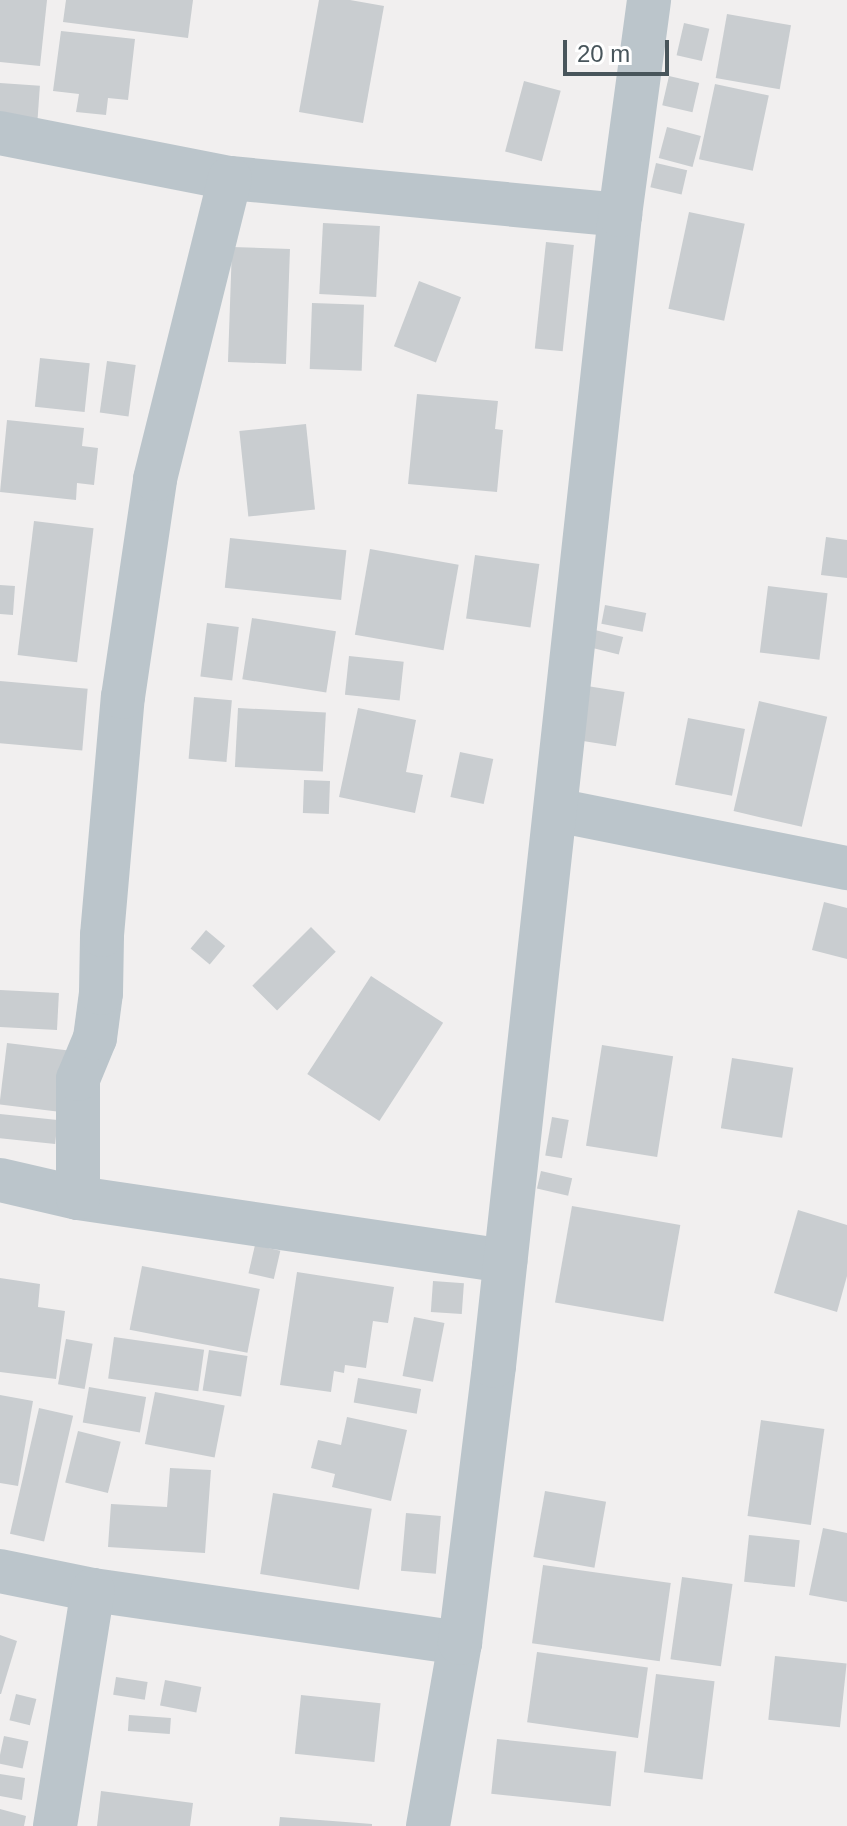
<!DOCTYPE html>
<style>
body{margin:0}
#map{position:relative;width:847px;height:1826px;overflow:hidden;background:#f1efef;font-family:Arial,sans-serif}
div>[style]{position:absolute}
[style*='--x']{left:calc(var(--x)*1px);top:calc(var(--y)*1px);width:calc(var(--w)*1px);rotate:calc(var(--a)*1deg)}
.building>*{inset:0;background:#c9cdd0;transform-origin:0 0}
.minor>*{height:44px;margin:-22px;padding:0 22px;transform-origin:22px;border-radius:22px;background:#bbc5cb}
span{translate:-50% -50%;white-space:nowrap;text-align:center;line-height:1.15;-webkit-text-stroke:8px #fff;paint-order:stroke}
.scale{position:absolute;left:563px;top:40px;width:106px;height:36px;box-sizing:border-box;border:4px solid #48555b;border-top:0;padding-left:10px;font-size:24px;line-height:28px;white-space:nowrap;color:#48555b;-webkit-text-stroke:6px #fff;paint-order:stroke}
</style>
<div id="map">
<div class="building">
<div style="clip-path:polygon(0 0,47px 0,40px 66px,0 62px)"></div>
<div style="clip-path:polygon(66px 0,193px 0,188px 38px,63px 22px)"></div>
<div style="clip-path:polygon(319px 0,350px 0,384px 6px,363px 123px,299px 112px)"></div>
<div style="left:727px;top:14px;width:65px;height:65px;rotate:10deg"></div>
<div style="left:684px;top:23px;width:26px;height:33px;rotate:13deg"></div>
<div style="clip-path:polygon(61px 31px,135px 39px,128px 100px,108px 98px,106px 115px,76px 112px,79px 94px,53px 91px)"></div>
<div style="left:669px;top:76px;width:31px;height:30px;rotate:13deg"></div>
<div style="left:524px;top:81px;width:38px;height:73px;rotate:15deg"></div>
<div style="left:0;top:83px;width:40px;height:41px;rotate:4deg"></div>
<div style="left:715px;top:84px;width:55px;height:77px;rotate:12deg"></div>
<div style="left:667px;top:127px;width:35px;height:32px;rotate:15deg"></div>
<div style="left:656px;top:163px;width:32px;height:25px;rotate:13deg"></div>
<div style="left:689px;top:212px;width:57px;height:99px;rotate:12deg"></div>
<div style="left:323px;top:223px;width:57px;height:71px;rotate:3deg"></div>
<div style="left:546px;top:242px;width:28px;height:107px;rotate:6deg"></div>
<div style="left:232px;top:247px;width:58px;height:115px;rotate:2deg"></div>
<div style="left:419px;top:281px;width:45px;height:70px;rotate:21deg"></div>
<div style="left:312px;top:303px;width:52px;height:66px;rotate:2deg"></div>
<div style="left:40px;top:358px;width:50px;height:49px;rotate:6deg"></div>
<div style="left:107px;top:361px;width:29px;height:52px;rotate:8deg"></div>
<div style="clip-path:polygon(417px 394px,498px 401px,495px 429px,503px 430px,497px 492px,408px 484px)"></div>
<div style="clip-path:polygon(7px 420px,84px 428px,82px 446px,98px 448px,94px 485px,77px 483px,76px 500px,0 492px)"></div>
<div style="left:306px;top:424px;width:86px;height:67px;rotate:84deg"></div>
<div style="left:34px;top:521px;width:60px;height:135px;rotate:7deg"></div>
<div style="clip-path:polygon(826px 537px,847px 540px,847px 578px,821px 575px)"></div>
<div style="left:230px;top:538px;width:117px;height:50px;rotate:6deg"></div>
<div style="left:370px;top:549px;width:90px;height:87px;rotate:10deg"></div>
<div style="left:475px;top:555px;width:65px;height:64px;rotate:8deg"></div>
<div style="left:0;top:585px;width:15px;height:29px;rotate:4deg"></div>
<div style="left:768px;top:586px;width:60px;height:67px;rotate:7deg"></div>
<div style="left:605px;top:605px;width:42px;height:19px;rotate:11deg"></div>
<div style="left:252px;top:618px;width:85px;height:62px;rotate:9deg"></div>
<div style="left:207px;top:623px;width:32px;height:54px;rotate:7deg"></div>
<div style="left:595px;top:630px;width:29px;height:18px;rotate:14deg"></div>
<div style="left:349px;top:656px;width:55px;height:39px;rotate:6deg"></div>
<div style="left:0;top:681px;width:88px;height:62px;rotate:5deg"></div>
<div style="left:587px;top:686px;width:38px;height:55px;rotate:9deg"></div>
<div style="left:194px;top:697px;width:38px;height:62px;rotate:5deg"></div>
<div style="left:759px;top:701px;width:70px;height:113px;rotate:13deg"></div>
<div style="left:238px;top:708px;width:88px;height:59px;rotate:3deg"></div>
<div style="clip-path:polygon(358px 708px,416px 720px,406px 772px,423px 775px,415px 813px,339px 797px)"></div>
<div style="left:688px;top:718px;width:58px;height:68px;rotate:11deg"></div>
<div style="left:460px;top:752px;width:34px;height:46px;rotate:12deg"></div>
<div style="left:304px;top:780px;width:26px;height:33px;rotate:2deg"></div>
<div style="clip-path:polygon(824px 902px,847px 908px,847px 959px,812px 950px)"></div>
<div style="left:311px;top:927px;width:35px;height:83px;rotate:45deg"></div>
<div style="left:206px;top:930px;width:25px;height:24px;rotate:40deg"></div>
<div style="left:371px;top:976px;width:86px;height:117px;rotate:33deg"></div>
<div style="left:0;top:990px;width:59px;height:37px;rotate:3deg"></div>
<div style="left:7px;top:1043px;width:62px;height:62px;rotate:7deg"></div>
<div style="left:602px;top:1045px;width:72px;height:102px;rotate:9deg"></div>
<div style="left:732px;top:1058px;width:62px;height:71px;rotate:9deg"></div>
<div style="left:0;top:1114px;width:58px;height:24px;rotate:6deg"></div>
<div style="left:552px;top:1117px;width:17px;height:39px;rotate:10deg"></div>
<div style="left:541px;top:1171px;width:32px;height:18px;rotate:13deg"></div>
<div style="left:572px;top:1206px;width:110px;height:98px;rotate:10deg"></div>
<div style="clip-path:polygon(798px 1210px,847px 1225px,847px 1276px,837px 1312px,774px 1293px)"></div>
<div style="left:255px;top:1245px;width:26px;height:29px;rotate:13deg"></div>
<div style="left:142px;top:1266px;width:120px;height:65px;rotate:11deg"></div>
<div style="clip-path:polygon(297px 1272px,394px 1287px,388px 1323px,373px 1321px,366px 1368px,345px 1365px,344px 1373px,334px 1371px,331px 1392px,280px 1385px)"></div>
<div style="clip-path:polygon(0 1278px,40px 1284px,38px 1307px,65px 1311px,56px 1379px,0 1372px)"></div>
<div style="left:433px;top:1281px;width:31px;height:31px;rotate:4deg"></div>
<div style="left:414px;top:1317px;width:31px;height:60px;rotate:11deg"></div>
<div style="left:114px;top:1337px;width:91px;height:42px;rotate:8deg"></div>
<div style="left:66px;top:1339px;width:27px;height:46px;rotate:10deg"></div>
<div style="left:209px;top:1350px;width:39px;height:41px;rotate:9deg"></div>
<div style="left:358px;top:1378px;width:64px;height:25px;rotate:10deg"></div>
<div style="left:89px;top:1387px;width:58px;height:36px;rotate:10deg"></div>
<div style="left:155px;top:1392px;width:71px;height:53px;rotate:11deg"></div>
<div style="clip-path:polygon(0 1395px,33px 1401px,18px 1486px,0 1483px)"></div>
<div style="left:39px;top:1408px;width:35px;height:129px;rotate:13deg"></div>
<div style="clip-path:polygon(347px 1417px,407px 1430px,391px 1501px,332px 1487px,335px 1474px,311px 1468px,318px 1440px,341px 1445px)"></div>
<div style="left:761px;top:1420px;width:64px;height:97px;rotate:8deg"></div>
<div style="left:78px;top:1431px;width:44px;height:53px;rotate:14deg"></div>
<div style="clip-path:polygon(170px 1468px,211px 1470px,205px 1553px,108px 1547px,111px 1504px,167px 1507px)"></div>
<div style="left:545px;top:1491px;width:62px;height:67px;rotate:10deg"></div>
<div style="left:273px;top:1493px;width:100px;height:82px;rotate:9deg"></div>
<div style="left:406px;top:1513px;width:35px;height:58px;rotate:5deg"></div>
<div style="clip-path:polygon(823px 1528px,847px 1533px,847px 1602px,809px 1595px)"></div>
<div style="left:749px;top:1535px;width:51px;height:47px;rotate:6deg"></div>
<div style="left:543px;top:1565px;width:129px;height:79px;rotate:8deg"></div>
<div style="left:682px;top:1577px;width:51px;height:83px;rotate:8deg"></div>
<div style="clip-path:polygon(0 1635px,17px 1641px,1px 1694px,0 1694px)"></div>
<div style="left:537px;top:1652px;width:112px;height:71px;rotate:8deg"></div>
<div style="left:775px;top:1656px;width:72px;height:64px;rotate:6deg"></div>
<div style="left:656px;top:1674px;width:59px;height:99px;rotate:7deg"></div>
<div style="left:116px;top:1677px;width:32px;height:18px;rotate:9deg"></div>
<div style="left:165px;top:1680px;width:37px;height:26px;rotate:11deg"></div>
<div style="left:16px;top:1694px;width:21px;height:27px;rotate:14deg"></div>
<div style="left:301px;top:1695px;width:80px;height:59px;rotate:6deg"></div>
<div style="left:129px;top:1715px;width:42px;height:16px;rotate:4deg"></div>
<div style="left:4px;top:1736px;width:25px;height:28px;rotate:12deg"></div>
<div style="left:497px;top:1739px;width:120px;height:55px;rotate:6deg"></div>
<div style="clip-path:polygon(0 1774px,25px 1778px,22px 1800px,0 1796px)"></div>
<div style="clip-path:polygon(101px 1791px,193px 1803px,190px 1826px,97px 1826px)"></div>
<div style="clip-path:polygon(0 1809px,26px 1816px,24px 1826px,0 1826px)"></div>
<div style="clip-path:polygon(280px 1817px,372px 1824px,372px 1826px,279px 1826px)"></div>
</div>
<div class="minor">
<div style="--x:0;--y:133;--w:234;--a:11.1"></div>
<div style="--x:230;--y:178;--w:392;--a:5.4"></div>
<div style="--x:556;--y:810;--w:297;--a:11.3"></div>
<div style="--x:0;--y:1180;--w:80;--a:13"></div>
<div style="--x:78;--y:1198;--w:432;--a:8.4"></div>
<div style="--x:78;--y:1198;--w:119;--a:-90"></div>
<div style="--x:78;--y:1079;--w:44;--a:-67.5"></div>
<div style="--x:95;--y:1038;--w:45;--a:-82.4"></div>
<div style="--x:101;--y:993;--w:58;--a:-89"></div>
<div style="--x:102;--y:935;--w:239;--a:-85"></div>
<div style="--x:123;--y:697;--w:220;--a:-81.6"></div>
<div style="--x:155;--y:479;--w:310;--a:-76"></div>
<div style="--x:0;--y:1571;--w:95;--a:11.5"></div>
<div style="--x:93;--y:1590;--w:371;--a:8.2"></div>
<div style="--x:55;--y:1826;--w:239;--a:-80.9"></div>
<div style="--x:428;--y:1826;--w:186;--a:-80.1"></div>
<div style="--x:460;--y:1643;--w:279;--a:-83"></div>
<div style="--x:494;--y:1366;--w:1158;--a:-83.75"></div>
<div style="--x:620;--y:215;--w:217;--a:-82.3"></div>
</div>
<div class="scale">20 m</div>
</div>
